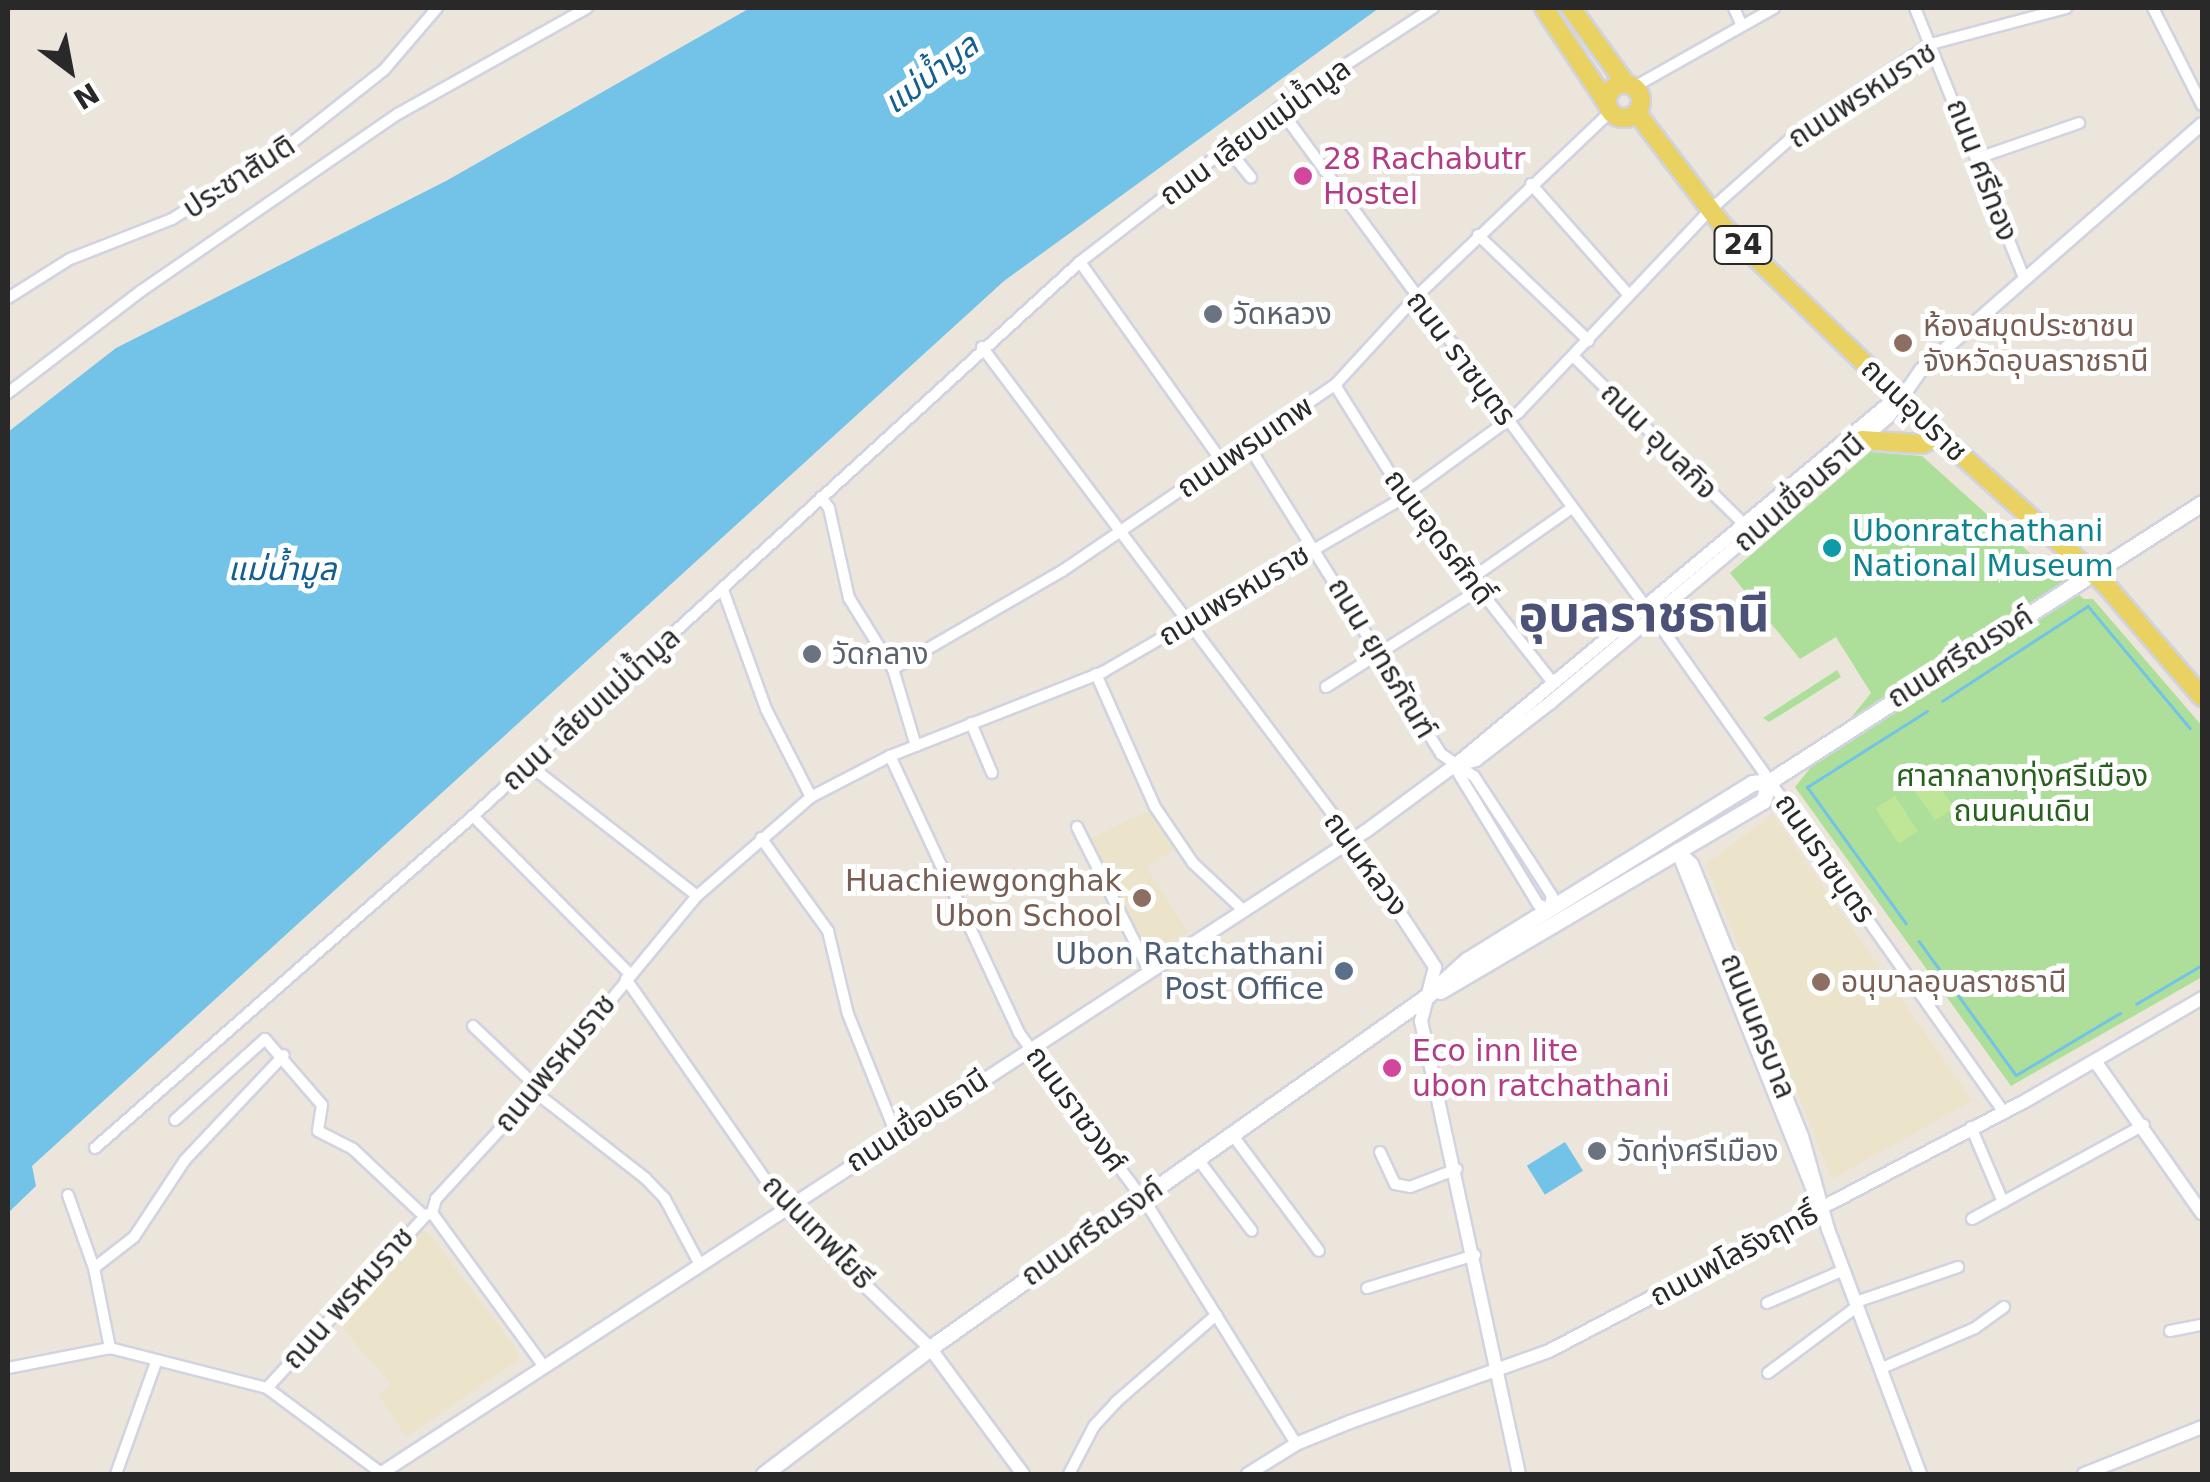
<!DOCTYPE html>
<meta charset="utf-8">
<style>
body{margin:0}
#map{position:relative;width:2210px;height:1482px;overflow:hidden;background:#ebe5db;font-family:"DejaVu Sans","Noto Sans Thai",sans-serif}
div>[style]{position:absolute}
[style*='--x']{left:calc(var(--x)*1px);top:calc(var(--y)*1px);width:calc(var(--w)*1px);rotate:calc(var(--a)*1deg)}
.education>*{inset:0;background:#ece3cb}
.green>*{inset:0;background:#addf9a}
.pitch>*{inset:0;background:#bfe696;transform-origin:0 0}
.water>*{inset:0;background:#73c2e8;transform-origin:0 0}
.stream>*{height:2.5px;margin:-1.25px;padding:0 1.25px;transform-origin:1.25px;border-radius:1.25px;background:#73c2e8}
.roads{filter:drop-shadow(2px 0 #d1d3e1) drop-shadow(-2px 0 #d1d3e1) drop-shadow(0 2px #d1d3e1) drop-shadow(0 -2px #d1d3e1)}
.minor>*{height:10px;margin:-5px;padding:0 5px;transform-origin:5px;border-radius:5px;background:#fff}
.tertiary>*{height:12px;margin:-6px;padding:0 6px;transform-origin:6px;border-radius:6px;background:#fff}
.secondary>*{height:15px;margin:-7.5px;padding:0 7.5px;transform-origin:7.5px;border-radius:7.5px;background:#fff}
.primary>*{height:18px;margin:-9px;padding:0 9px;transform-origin:9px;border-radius:9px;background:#e9d262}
.primary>.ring{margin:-9px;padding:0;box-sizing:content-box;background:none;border:18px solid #e9d262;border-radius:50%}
.dots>*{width:28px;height:28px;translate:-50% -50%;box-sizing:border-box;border:5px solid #fff;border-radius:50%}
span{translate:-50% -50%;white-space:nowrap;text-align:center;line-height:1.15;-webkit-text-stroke:10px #fff;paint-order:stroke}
.shield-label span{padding:2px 8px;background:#fff;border:2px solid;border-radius:8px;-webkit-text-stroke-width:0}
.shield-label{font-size:28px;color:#292929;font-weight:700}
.street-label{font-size:30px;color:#292929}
.hotel-label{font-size:30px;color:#b23c85}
.left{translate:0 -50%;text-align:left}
.worship-label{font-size:30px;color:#5b616d}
.education-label{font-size:30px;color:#785e54}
.right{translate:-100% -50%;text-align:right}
.culture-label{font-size:30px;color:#0d838f}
.park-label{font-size:30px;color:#27621d}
.service-label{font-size:30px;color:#4e5e75}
.water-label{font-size:32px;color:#145f92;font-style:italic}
.town-label{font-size:50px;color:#4c5177;font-weight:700}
.frame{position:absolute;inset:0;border:10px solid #292929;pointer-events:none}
.north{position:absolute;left:20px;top:20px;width:100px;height:100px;-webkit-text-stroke:8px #fff;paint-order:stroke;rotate:148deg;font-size:28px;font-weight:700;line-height:40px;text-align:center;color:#292929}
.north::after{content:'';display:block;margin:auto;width:35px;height:45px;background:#292929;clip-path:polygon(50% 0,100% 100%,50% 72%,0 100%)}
</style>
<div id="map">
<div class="education">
<div style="clip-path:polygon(1153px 809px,1175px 849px,1146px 867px,1188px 932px,1146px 958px,1086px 840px)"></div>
<div style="clip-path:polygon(1773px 814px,1972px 1101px,1832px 1179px,1706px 864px)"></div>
<div style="clip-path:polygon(419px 1232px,428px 1232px,519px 1352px,518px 1360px,406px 1437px,378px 1394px,391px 1384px,336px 1321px)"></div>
</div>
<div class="green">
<div style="clip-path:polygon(1870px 452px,1922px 456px,2041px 563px,2084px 599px,2093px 599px,2202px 726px,2202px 977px,2011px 1086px,1795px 787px,1871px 693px,1836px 637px,1800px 659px,1730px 573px)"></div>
<div style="clip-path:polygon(1837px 670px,1841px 677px,1769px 722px,1763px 718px)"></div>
</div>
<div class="pitch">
<div style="left:1930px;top:772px;width:43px;height:23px;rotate:56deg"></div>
<div style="left:1895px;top:796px;width:42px;height:23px;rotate:57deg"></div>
</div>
<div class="water">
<div style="clip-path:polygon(750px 8px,1379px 8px,1004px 281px,32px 1166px,36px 1186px,8px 1213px,8px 432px,116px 348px,446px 181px)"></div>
<div style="left:1565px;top:1142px;width:34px;height:45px;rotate:58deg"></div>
</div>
<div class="stream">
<div style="--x:1942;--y:701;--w:174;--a:-33.1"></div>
<div style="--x:2088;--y:606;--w:159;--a:50.1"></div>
<div style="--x:1906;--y:924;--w:169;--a:-125.9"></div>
<div style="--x:1807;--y:787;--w:142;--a:-32.3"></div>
<div style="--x:1919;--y:941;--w:165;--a:54.1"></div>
<div style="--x:2016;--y:1075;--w:121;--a:-30.8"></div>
<div style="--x:2136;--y:1004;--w:77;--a:-30.6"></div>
</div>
<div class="roads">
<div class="minor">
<div style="--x:1734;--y:8;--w:17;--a:66"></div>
<div style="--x:1915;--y:8;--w:291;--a:68"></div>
<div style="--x:2153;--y:8;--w:109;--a:63.2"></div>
<div style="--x:1634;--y:87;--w:161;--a:-29.4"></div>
<div style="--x:1279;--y:108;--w:657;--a:53.67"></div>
<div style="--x:1668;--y:637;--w:580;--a:54.75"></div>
<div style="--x:1227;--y:148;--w:38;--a:51"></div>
<div style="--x:1978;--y:158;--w:107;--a:-19.1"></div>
<div style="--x:1531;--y:184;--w:147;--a:48.6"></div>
<div style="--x:1478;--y:235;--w:153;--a:43.7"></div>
<div style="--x:1080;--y:262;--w:245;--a:54.6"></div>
<div style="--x:8;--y:298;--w:73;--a:-32.2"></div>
<div style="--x:70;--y:259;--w:110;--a:-21.4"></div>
<div style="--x:172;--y:219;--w:138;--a:-32.3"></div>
<div style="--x:289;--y:145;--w:121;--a:-38.3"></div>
<div style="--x:384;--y:70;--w:82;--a:-49.5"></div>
<div style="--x:982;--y:347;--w:616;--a:53.11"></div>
<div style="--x:1575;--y:358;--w:237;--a:44.5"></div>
<div style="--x:1335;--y:385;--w:123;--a:58"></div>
<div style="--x:1400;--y:489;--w:247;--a:51.7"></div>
<div style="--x:8;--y:393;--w:168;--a:-37.5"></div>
<div style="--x:141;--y:291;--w:312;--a:-34.6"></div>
<div style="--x:398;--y:114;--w:217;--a:-29.3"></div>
<div style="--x:1248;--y:445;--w:364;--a:58"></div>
<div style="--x:1441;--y:754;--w:40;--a:34"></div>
<div style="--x:1474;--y:776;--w:100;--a:56.8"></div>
<div style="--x:1529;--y:860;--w:43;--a:57.4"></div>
<div style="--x:1552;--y:896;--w:13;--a:103"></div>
<div style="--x:821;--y:497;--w:14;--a:54"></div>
<div style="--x:829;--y:508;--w:92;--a:77.5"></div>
<div style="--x:849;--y:598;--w:84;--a:58.2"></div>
<div style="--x:1469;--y:580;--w:122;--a:-35"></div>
<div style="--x:723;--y:590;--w:127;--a:70.1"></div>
<div style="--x:766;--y:709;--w:99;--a:62.9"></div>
<div style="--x:1096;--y:674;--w:145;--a:66.1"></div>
<div style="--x:1155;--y:807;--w:68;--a:55.8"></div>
<div style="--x:1193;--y:863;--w:69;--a:43.2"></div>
<div style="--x:1326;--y:687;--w:179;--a:-32.4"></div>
<div style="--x:971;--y:723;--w:54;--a:67.2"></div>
<div style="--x:916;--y:746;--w:80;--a:-106.6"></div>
<div style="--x:893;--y:669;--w:195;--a:-30.1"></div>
<div style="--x:1062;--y:571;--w:330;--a:-34.3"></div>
<div style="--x:1335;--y:385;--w:120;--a:-47.4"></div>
<div style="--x:1416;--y:297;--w:268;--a:-43.6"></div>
<div style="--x:890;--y:756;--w:306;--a:65"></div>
<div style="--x:1019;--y:1033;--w:219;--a:53.3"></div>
<div style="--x:1150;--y:1209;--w:277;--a:58.1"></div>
<div style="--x:529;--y:765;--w:213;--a:37.9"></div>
<div style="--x:1454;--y:766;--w:162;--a:58.7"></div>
<div style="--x:1538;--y:904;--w:12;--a:24"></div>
<div style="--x:473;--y:816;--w:223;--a:45.2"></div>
<div style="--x:1077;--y:827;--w:162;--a:63.3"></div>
<div style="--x:761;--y:838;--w:115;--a:54.2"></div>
<div style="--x:828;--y:931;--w:85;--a:76.5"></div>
<div style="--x:848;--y:1014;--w:129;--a:68.2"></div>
<div style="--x:626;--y:979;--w:279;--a:55.2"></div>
<div style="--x:473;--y:1026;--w:90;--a:43.6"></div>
<div style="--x:535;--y:1092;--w:140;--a:38"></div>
<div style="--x:645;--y:1178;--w:29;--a:46"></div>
<div style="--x:665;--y:1199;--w:72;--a:62"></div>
<div style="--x:175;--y:1120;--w:121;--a:-42"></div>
<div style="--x:265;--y:1039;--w:87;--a:49.2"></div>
<div style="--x:322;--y:1105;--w:26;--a:99"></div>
<div style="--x:318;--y:1131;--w:39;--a:27"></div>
<div style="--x:353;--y:1149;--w:96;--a:43.3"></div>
<div style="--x:1971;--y:1127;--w:82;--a:66.9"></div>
<div style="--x:1231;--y:1133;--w:147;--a:53.3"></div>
<div style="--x:95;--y:1148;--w:503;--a:-41.29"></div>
<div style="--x:473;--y:816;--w:822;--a:-42.39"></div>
<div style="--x:1080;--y:262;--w:252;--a:-37.7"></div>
<div style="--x:1279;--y:108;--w:184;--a:-33"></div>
<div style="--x:1380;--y:1152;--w:35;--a:65"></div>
<div style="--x:1395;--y:1184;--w:15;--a:11"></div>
<div style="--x:1410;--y:1187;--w:50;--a:-21"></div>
<div style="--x:1197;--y:1158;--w:91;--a:53"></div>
<div style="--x:68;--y:1195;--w:77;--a:70.4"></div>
<div style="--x:94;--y:1268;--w:82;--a:78.7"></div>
<div style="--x:432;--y:1213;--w:15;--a:-74"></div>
<div style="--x:436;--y:1199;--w:151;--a:-47.4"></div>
<div style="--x:538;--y:1088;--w:249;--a:-50.4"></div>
<div style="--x:697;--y:896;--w:151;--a:-41"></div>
<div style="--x:811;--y:797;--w:89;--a:-27.4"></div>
<div style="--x:890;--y:756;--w:229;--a:-21.5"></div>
<div style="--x:1103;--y:672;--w:335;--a:-30.1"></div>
<div style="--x:1393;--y:504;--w:156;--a:-36.1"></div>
<div style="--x:1519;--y:412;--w:277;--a:-46.6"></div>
<div style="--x:1709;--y:211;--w:119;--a:-41.6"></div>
<div style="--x:1798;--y:132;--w:159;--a:-33.5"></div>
<div style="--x:1931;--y:44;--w:140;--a:-14.9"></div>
<div style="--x:432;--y:1213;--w:187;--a:53.9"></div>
<div style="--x:1972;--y:1219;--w:196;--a:-28.7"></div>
<div style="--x:94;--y:1268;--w:51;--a:-37.8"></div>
<div style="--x:134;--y:1237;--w:92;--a:-56.5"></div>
<div style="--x:185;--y:1160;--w:144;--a:-46.7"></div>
<div style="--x:1367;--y:1288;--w:113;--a:-17"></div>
<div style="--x:1856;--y:1302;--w:108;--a:-18.9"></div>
<div style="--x:1767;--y:1303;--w:84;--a:-23.2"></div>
<div style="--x:2170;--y:1331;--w:33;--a:-11"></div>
<div style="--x:8;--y:1368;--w:104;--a:-11.1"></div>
<div style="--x:110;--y:1348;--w:162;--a:14.3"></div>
<div style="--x:267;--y:1388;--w:142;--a:36.7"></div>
<div style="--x:1882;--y:1368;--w:101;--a:-23.3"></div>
<div style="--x:1975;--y:1328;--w:36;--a:-36"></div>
<div style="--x:1768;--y:1373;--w:112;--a:-36.7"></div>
<div style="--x:267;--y:1388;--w:236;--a:-47.4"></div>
<div style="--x:116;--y:1474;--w:119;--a:-70.3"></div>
<div style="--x:1069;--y:1474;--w:54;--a:-62.5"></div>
<div style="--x:1094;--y:1426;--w:33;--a:-47"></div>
<div style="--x:1116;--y:1402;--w:133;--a:-41"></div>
</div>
<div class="tertiary">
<div style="--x:1454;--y:766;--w:23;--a:-15"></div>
<div style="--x:1476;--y:760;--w:95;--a:-37.7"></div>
<div style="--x:1551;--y:702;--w:336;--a:-40"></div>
<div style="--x:1808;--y:486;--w:107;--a:-40.8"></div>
<div style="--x:1889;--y:416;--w:56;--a:-55.2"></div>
<div style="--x:1921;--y:370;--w:373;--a:-41.2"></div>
<div style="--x:1352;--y:840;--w:152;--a:56.8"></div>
<div style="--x:1435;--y:967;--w:56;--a:104.5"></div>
<div style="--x:1421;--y:1021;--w:463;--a:77.8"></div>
<div style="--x:1677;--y:850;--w:380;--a:68.2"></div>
<div style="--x:1678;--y:851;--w:19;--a:43"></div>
<div style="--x:1692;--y:864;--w:293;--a:68"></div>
<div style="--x:1802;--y:1136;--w:97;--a:74.4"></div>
<div style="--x:1828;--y:1229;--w:262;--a:69.4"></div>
<div style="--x:2095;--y:1061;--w:186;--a:54.9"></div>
<div style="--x:785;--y:1208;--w:202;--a:44"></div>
<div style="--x:930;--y:1348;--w:157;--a:53.6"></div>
<div style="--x:380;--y:1474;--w:1177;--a:-33.11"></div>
<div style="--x:1366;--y:831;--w:109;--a:-36.5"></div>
<div style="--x:1454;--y:766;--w:579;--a:-39.82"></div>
<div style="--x:1248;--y:1474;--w:57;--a:-32"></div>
<div style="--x:1296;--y:1444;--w:58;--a:-22.2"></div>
<div style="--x:1350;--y:1422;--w:211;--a:-19.6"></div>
<div style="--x:1549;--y:1351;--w:540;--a:-27.7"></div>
<div style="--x:2027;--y:1100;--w:203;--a:-30.2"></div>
<div style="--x:2084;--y:1474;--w:127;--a:-21.7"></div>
</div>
<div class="secondary">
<div style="--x:1440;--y:991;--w:375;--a:-30.5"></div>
<div style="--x:1763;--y:801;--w:21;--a:-71"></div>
<div style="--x:764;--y:1474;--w:208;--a:-37.2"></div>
<div style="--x:930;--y:1348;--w:608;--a:-35.29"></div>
<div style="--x:1426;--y:997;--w:55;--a:-42.1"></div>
<div style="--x:1467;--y:960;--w:335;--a:-31.8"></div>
<div style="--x:1752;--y:783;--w:18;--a:-6"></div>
<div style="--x:1770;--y:781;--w:514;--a:-32.76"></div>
</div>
<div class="primary">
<div style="--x:1544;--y:8;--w:113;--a:56.6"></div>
<div style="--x:1571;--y:8;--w:94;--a:54.1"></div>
<div class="ring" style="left:1607px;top:84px;width:16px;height:16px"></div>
<div style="--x:1637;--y:113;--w:141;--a:52.8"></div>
<div style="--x:1722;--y:225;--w:303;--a:44.1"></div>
<div style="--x:1940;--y:436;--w:222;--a:41.9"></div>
<div style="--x:2105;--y:584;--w:149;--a:49.4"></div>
<div style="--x:1862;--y:440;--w:60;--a:3.8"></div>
<div style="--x:1922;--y:444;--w:20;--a:-24"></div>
</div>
</div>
<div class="dots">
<div style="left:1303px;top:176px;background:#d1479c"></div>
<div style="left:1213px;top:314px;background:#6b7280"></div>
<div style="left:1903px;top:343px;background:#8d6e63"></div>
<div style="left:1832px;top:548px;background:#0f9aa8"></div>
<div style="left:812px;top:654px;background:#6b7280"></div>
<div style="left:1142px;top:898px;background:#8d6e63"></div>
<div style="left:1344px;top:971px;background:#5c6f8a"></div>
<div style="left:1821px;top:982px;background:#8d6e63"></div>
<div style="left:1392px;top:1068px;background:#d1479c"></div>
<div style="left:1597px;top:1151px;background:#6b7280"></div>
</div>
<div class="shield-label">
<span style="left:1743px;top:245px">24</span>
</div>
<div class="street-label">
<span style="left:1862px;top:95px;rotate:-33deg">ถนนพรหมราช</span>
<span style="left:1255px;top:132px;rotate:-36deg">ถนน เลียบแม่น้ำมูล</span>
<span style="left:1982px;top:170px;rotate:69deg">ถนน ศรีทอง</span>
<span style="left:239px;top:177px;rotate:-33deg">ประชาสันติ</span>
<span style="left:1461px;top:358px;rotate:53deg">ถนน ราชบุตร</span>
<span style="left:1914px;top:410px;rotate:44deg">ถนนอุปราช</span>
<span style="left:1659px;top:441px;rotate:45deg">ถนน อุบลกิจ</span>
<span style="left:1245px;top:447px;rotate:-34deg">ถนนพรมเทพ</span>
<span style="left:1799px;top:493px;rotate:-41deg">ถนนเขื่อนธานี</span>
<span style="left:1439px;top:537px;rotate:53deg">ถนนอุดรศักดิ์</span>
<span style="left:1234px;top:595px;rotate:-31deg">ถนนพรหมราช</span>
<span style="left:1960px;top:657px;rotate:-32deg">ถนนศรีณรงค์</span>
<span style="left:1382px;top:658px;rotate:59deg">ถนน ยุทธภัณฑ์</span>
<span style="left:591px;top:709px;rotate:-42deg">ถนน เลียบแม่น้ำมูล</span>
<span style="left:1825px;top:858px;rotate:55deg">ถนนราชบุตร</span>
<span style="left:1366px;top:864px;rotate:54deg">ถนนหลวง</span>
<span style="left:1758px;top:1026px;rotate:68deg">ถนนนครบาล</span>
<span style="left:555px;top:1063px;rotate:-50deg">ถนนพรหมราช</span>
<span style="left:1076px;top:1109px;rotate:54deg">ถนนราชวงศ์</span>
<span style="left:917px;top:1121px;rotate:-33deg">ถนนเขื่อนธานี</span>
<span style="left:818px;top:1232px;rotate:46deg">ถนนเทพโยธี</span>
<span style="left:1092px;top:1232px;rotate:-35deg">ถนนศรีณรงค์</span>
<span style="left:1734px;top:1255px;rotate:-28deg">ถนนพโลรังฤทธิ์</span>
<span style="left:348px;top:1298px;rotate:-48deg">ถนน พรหมราช</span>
</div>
<div class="hotel-label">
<span class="left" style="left:1323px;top:176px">28 Rachabutr<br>Hostel</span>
<span class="left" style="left:1412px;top:1068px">Eco inn lite<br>ubon ratchathani</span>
</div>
<div class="worship-label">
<span class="left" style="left:1233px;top:314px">วัดหลวง</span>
<span class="left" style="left:832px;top:654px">วัดกลาง</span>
<span class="left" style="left:1617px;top:1151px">วัดทุ่งศรีเมือง</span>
</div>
<div class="education-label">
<span class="left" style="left:1923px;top:343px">ห้องสมุดประชาชน<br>จังหวัดอุบลราชธานี</span>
<span class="right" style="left:1122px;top:898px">Huachiewgonghak<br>Ubon School</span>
<span class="left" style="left:1841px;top:982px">อนุบาลอุบลราชธานี</span>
</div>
<div class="culture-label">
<span class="left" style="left:1852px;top:548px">Ubonratchathani<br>National Museum</span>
</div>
<div class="park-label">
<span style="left:2022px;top:793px">ศาลากลางทุ่งศรีเมือง<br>ถนนคนเดิน</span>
</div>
<div class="service-label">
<span class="right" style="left:1324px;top:971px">Ubon Ratchathani<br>Post Office</span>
</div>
<div class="water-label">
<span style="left:931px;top:74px;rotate:-37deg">แม่น้ำมูล</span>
<span style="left:282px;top:569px">แม่น้ำมูล</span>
</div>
<div class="town-label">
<span style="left:1644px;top:615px">อุบลราชธานี</span>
</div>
<div class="frame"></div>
<div class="north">N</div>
</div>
